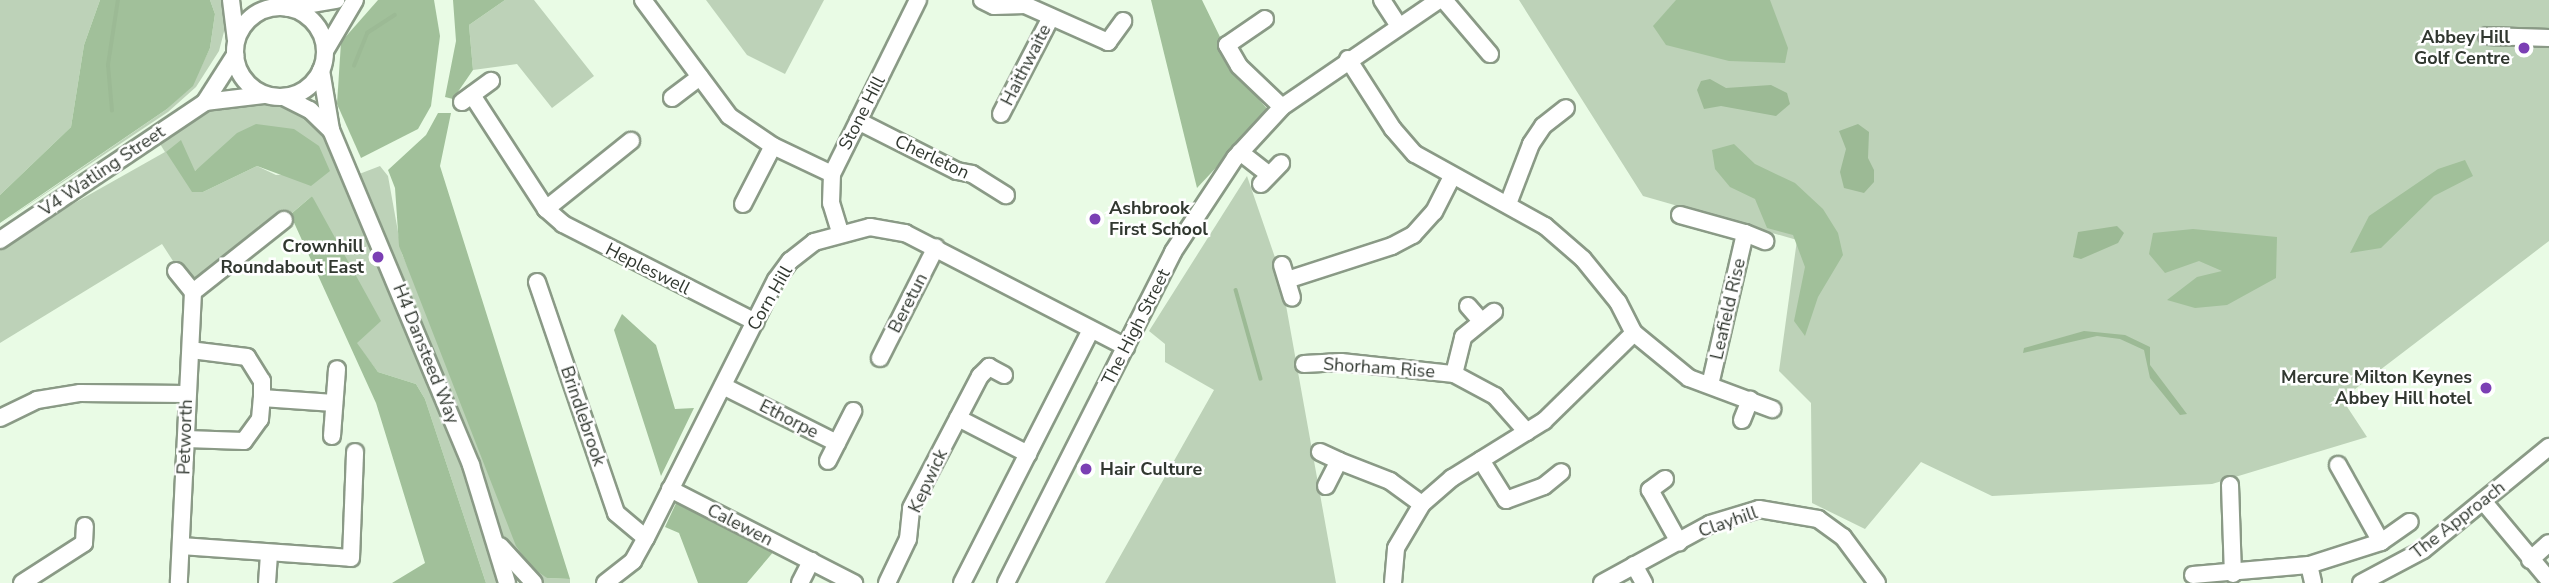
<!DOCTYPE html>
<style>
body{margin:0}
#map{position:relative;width:2549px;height:583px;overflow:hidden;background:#e9fbe5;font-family:"Nunito Sans",sans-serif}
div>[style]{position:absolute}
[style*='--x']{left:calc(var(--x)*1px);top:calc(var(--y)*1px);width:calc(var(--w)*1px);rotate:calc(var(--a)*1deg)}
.green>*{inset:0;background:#bdd2b8}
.forest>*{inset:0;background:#a1c09a}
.water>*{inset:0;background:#9cba95}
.stream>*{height:3.5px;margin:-1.75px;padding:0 1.75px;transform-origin:1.75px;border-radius:1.75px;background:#9cba95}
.roads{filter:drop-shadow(2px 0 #8a9a86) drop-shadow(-2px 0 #8a9a86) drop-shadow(0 2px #8a9a86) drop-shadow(0 -2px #8a9a86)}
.minor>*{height:16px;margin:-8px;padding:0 8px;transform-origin:8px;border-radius:8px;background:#fff}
.minor>.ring{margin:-8px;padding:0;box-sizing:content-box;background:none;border:16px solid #fff;border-radius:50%}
.dots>*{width:19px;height:19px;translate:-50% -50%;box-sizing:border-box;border:4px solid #fff;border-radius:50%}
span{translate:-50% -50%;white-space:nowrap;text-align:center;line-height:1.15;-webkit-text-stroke:5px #fff;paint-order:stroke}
.poi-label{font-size:18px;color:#313830;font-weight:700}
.right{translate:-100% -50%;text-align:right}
.left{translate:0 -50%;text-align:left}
.street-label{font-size:18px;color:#313830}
</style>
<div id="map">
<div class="green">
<div style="clip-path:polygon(0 0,100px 0,84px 45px,71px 127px,0 195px)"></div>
<div style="clip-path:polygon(210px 0,225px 0,226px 24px,219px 51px,196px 87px,168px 112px,0 224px,167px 109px,192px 86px,210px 48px,215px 14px)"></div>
<div style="clip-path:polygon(505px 0,534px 0,594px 76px,552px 108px,517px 64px,473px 70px,469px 25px)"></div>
<div style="clip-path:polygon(706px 0,824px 0,785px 74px,747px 55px)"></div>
<div style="clip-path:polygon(1519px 0,2549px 0,2549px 241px,2342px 399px,2367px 437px,2212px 484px,1992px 496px,1921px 462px,1865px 529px,1812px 503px,1811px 403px,1779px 371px,1797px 240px,1643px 196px)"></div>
<div style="clip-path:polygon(evenodd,264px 95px,310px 110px,354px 176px,380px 166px,388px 176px,402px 254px,547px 578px,570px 579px,570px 583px,525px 583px,495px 541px,507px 583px,486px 583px,425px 399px,416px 384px,378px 372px,356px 343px,365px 334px,312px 196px,259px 241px,258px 224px,258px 236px,193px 292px,162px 244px,0 343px,0 240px,44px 210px,55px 214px,165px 152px,154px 134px,205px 102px,264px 95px,211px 159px,330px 171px,276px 175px,257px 166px,203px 192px,192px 192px,195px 171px,211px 159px)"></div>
<div style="clip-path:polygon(1247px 176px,1280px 272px,1336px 583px,1105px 583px,1214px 390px,1165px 362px,1165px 344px,1149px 331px)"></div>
</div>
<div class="forest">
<div style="clip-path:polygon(100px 0,210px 0,215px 14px,210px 48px,193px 86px,167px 109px,0 223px,0 195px,71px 127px,84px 45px)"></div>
<div style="clip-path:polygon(378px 0,434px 0,440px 36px,431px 106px,418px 129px,361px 158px,337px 104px,341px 42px)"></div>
<div style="clip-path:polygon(453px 0,505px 0,469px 25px,473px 70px,453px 99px,445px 97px,456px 41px)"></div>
<div style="clip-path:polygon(1151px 0,1202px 0,1239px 76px,1269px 111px,1197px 188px)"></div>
<div style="clip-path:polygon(1676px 0,1770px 0,1788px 48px,1785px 63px,1729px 61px,1666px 45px,1653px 26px)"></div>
<div style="clip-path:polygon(438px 113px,451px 113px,440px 166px,570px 579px,547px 578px,531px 567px,516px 546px,399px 246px,395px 188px,388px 170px,426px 135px)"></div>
<div style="clip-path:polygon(256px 124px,294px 129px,319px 146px,330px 171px,311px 186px,257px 166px,203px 192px,192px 192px,166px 152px,181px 140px,195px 171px,237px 133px)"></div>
<div style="clip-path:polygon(1734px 144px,1755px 164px,1795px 183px,1823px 209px,1838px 233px,1843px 255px,1818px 297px,1805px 336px,1794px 321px,1805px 267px,1793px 235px,1767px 228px,1755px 199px,1730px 187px,1715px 169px,1712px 150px)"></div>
<div style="clip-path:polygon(2465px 160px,2473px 176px,2434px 196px,2381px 248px,2350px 253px,2369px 216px,2438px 169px)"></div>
<div style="clip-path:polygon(312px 196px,381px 321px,357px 343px,378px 372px,416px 384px,425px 399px,486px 583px,392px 583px,425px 563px,376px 403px,291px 216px,284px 220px)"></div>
<div style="clip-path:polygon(2193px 229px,2277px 237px,2276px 278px,2227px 305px,2195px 308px,2167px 300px,2197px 277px,2222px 271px,2199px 261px,2165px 273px,2149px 254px,2153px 233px)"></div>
<div style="clip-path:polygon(622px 314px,656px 345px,675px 409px,694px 408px,661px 476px,614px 330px)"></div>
<div style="clip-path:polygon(678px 499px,775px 550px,747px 583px,698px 583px,679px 533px,665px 527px)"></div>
</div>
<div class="water">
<div style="clip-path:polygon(1710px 79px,1726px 88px,1771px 85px,1787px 93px,1790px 104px,1776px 116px,1721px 106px,1704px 109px,1697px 90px,1701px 81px)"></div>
<div style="clip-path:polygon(1858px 124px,1869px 132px,1868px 158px,1874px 170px,1874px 182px,1864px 193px,1844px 188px,1840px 172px,1846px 149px,1839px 131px)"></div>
<div style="clip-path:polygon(2117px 226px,2124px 233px,2118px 243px,2081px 259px,2073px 257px,2078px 232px)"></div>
<div style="clip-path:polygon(2084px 331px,2125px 335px,2150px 347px,2150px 365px,2187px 414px,2180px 415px,2150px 378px,2144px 350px,2120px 339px,2097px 336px,2023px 353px,2024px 348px)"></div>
</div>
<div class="stream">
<div style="--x:354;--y:66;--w:35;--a:-68"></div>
<div style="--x:367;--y:33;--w:33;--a:-33"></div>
<div style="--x:112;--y:111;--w:46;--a:-95"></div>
<div style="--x:108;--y:65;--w:66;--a:-81.3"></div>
<div style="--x:1236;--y:290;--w:92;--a:74.3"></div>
</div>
<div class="roads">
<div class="minor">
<div style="--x:231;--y:0;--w:39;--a:83"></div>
<div style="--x:643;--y:0;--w:144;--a:53.4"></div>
<div style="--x:729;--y:116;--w:53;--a:34.3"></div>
<div style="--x:982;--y:0;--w:13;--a:27"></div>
<div style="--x:994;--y:6;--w:31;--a:-2"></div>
<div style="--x:1025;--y:5;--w:91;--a:24"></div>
<div style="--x:1108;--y:42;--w:26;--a:-54"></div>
<div style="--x:1382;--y:0;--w:31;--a:57"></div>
<div style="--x:1444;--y:0;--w:71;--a:49.6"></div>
<div class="ring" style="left:235px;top:7px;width:74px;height:74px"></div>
<div style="--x:288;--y:8;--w:49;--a:-9.5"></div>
<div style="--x:1265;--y:19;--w:46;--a:145.6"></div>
<div style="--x:1227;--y:45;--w:24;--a:60"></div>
<div style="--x:1239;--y:66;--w:59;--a:43.6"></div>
<div style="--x:2487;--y:36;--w:62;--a:1.8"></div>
<div style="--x:325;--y:51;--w:59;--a:-59.5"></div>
<div style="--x:1348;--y:59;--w:83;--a:57.3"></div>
<div style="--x:1393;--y:129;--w:33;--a:49"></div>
<div style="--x:1415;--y:154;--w:149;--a:29"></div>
<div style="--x:1545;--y:226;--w:50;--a:41"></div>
<div style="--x:1583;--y:259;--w:55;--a:50.9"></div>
<div style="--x:1618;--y:302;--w:35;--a:63"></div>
<div style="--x:1634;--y:333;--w:71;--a:39.3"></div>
<div style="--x:1689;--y:378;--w:89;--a:20.5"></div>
<div style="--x:321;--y:70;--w:61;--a:80.5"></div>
<div style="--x:331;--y:130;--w:363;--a:67.3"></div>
<div style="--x:471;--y:465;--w:123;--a:73"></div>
<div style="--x:472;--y:95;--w:136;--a:57"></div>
<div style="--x:546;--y:209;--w:23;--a:41"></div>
<div style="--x:563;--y:224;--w:216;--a:27"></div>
<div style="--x:284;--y:97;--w:29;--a:27"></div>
<div style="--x:310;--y:110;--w:29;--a:44"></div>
<div style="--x:672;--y:98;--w:35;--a:-37"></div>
<div style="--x:205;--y:102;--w:59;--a:-6.8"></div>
<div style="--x:462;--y:102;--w:36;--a:-36"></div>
<div style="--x:1001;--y:114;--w:109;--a:-62.7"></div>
<div style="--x:858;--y:121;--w:111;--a:26.8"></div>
<div style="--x:957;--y:171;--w:15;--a:11"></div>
<div style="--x:972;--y:174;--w:40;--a:32"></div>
<div style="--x:1240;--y:152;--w:37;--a:38"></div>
<div style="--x:1261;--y:184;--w:29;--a:-46"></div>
<div style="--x:743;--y:204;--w:65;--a:-62.7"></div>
<div style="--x:773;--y:146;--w:65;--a:25.4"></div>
<div style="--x:1508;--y:204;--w:64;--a:-69"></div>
<div style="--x:1531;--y:144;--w:22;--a:-56"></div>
<div style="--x:1543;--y:126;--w:29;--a:-38"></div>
<div style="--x:546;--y:209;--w:109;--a:-38.7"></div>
<div style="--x:1680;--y:215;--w:67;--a:15.5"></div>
<div style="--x:840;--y:232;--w:30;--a:-107"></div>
<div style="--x:831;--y:203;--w:29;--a:-88"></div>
<div style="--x:832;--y:174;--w:194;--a:-63.7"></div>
<div style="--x:0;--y:240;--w:247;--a:-33.9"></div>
<div style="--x:205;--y:102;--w:56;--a:-57.4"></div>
<div style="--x:1282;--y:265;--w:34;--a:73"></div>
<div style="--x:176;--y:271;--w:27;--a:51"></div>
<div style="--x:193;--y:292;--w:291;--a:92.8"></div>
<div style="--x:1287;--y:280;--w:110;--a:-17.9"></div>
<div style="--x:1392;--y:246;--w:24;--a:-28"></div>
<div style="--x:1413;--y:235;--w:31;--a:-48"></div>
<div style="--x:1434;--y:212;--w:39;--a:-63"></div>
<div style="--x:537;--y:282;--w:244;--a:71.1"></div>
<div style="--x:616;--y:513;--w:39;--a:40"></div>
<div style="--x:193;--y:292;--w:116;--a:-38.4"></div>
<div style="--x:1468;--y:306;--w:18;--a:49"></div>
<div style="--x:880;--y:358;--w:124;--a:-63.2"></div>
<div style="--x:1304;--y:364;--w:37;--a:-3"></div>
<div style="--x:1341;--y:362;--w:114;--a:6.1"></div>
<div style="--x:1454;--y:374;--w:47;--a:28.2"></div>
<div style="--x:1495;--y:396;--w:48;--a:48.4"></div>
<div style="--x:1454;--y:374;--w:38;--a:-76"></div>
<div style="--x:1463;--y:337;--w:40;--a:-39"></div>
<div style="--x:1710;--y:385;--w:156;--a:-77"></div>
<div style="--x:1745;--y:233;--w:22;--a:22"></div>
<div style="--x:723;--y:386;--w:127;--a:26.6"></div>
<div style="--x:837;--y:443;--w:20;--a:117"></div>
<div style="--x:262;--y:398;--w:72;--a:4"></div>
<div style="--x:0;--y:418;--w:41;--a:-25.9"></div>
<div style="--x:37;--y:400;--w:44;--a:-9.2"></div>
<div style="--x:80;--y:393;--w:107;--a:0.5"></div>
<div style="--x:958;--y:418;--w:79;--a:27.2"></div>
<div style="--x:1742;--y:420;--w:22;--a:-68"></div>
<div style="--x:332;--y:436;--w:67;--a:-85.7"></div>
<div style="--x:186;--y:439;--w:58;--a:2"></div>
<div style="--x:244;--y:441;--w:27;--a:-54"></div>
<div style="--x:260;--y:419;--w:21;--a:-85"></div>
<div style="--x:262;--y:398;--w:17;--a:-90"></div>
<div style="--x:262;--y:381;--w:28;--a:-122"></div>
<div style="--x:247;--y:357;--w:56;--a:-172.9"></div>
<div style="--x:837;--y:443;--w:36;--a:-63"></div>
<div style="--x:1320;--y:452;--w:21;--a:25"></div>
<div style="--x:1481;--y:460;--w:47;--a:58"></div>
<div style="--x:1506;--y:500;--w:40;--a:-20.2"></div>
<div style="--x:1544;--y:486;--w:22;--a:-39"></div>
<div style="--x:2338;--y:465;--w:88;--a:60.8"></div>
<div style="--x:1665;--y:479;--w:19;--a:144"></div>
<div style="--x:1650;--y:490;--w:60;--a:60.9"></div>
<div style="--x:2230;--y:485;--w:89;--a:88.1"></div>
<div style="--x:1326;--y:486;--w:28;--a:-63"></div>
<div style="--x:1339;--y:461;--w:55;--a:21.4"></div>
<div style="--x:1390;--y:481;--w:39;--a:36"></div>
<div style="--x:670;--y:489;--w:207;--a:27.1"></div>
<div style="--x:2483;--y:501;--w:103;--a:50.1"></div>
<div style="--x:181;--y:546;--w:170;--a:4"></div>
<div style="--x:351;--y:558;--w:106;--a:-87.8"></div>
<div style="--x:500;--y:546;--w:50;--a:47.4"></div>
<div style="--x:2530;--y:560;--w:25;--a:-42"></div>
<div style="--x:1634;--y:565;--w:21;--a:61"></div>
<div style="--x:2309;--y:565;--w:18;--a:77"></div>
<div style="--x:2193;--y:575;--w:116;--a:-4.9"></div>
<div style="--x:2309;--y:565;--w:76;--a:-17.7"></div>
<div style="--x:2381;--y:542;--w:35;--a:-35"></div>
<div style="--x:22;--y:583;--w:74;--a:-32.8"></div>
<div style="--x:84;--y:543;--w:17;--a:-87"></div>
<div style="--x:267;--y:583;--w:30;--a:-86"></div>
<div style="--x:605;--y:583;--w:36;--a:-38"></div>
<div style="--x:633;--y:561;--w:26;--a:-61"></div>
<div style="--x:646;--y:538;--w:289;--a:-63.3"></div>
<div style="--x:776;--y:280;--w:24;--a:-54"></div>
<div style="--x:790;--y:261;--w:31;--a:-38"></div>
<div style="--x:814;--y:242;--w:58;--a:-15"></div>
<div style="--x:870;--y:227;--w:36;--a:10"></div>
<div style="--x:905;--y:233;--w:249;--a:27.3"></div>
<div style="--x:800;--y:583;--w:25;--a:-63"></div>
<div style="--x:887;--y:583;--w:49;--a:-64.5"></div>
<div style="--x:908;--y:539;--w:31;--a:-84"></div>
<div style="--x:911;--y:508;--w:149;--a:-62.4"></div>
<div style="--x:980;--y:376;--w:13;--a:-45"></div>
<div style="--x:989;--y:367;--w:17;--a:28"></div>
<div style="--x:962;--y:583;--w:284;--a:-63"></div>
<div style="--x:1006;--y:583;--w:371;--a:-63.2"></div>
<div style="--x:1173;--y:252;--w:113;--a:-56.6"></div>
<div style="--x:1235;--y:158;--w:69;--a:-47.3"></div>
<div style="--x:1282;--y:107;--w:190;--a:-34.3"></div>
<div style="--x:1393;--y:583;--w:35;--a:-85"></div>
<div style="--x:1396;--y:548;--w:51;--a:-59.4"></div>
<div style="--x:1422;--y:504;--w:40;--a:-41"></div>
<div style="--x:1452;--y:478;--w:108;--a:-31.8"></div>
<div style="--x:1544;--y:421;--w:126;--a:-44.4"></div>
<div style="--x:1602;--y:583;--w:123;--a:-28.6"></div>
<div style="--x:1710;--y:524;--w:51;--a:-17"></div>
<div style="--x:1759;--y:509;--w:60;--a:9.6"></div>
<div style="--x:1818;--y:519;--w:31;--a:36"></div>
<div style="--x:1843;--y:537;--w:57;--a:53.5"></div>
<div style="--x:2361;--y:583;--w:70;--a:-28"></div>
<div style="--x:2423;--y:550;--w:163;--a:-39.3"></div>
</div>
</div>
<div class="dots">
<div style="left:2524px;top:48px;background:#7b3fb4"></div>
<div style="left:1095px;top:219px;background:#7b3fb4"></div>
<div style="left:378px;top:257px;background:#7b3fb4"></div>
<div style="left:2486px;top:388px;background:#7b3fb4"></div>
<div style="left:1086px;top:469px;background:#7b3fb4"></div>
</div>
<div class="poi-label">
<span class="right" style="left:2510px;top:48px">Abbey Hill<br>Golf Centre</span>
<span class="left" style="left:1109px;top:219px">Ashbrook<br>First School</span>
<span class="right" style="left:364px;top:257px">Crownhill<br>Roundabout East</span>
<span class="right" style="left:2472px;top:388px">Mercure Milton Keynes<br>Abbey Hill hotel</span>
<span class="left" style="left:1100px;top:469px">Hair Culture</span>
</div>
<div class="street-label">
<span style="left:1026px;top:65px;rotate:-63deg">Haithwaite</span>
<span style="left:862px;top:113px;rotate:-63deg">Stone Hill</span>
<span style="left:932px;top:157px;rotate:25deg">Cherleton</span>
<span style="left:102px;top:171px;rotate:-34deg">V4 Watling Street</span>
<span style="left:648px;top:269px;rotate:27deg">Hepleswell</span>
<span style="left:770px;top:298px;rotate:-60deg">Corn Hill</span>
<span style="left:908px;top:303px;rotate:-63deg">Beretun</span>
<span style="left:1728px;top:309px;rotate:-77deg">Leafield Rise</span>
<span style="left:1136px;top:327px;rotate:-63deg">The High Street</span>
<span style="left:426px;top:354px;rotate:68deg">H4 Dansteed Way</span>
<span style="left:1379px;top:368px;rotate:4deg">Shorham Rise</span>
<span style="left:583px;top:416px;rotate:71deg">Brindlebrook</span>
<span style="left:789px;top:419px;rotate:27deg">Ethorpe</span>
<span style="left:185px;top:437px;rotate:-88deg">Petworth</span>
<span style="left:928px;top:481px;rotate:-65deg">Kepwick</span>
<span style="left:2458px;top:520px;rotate:-38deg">The Approach</span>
<span style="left:1728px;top:522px;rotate:-19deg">Clayhill</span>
<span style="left:740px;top:525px;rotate:27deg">Calewen</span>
</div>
</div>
